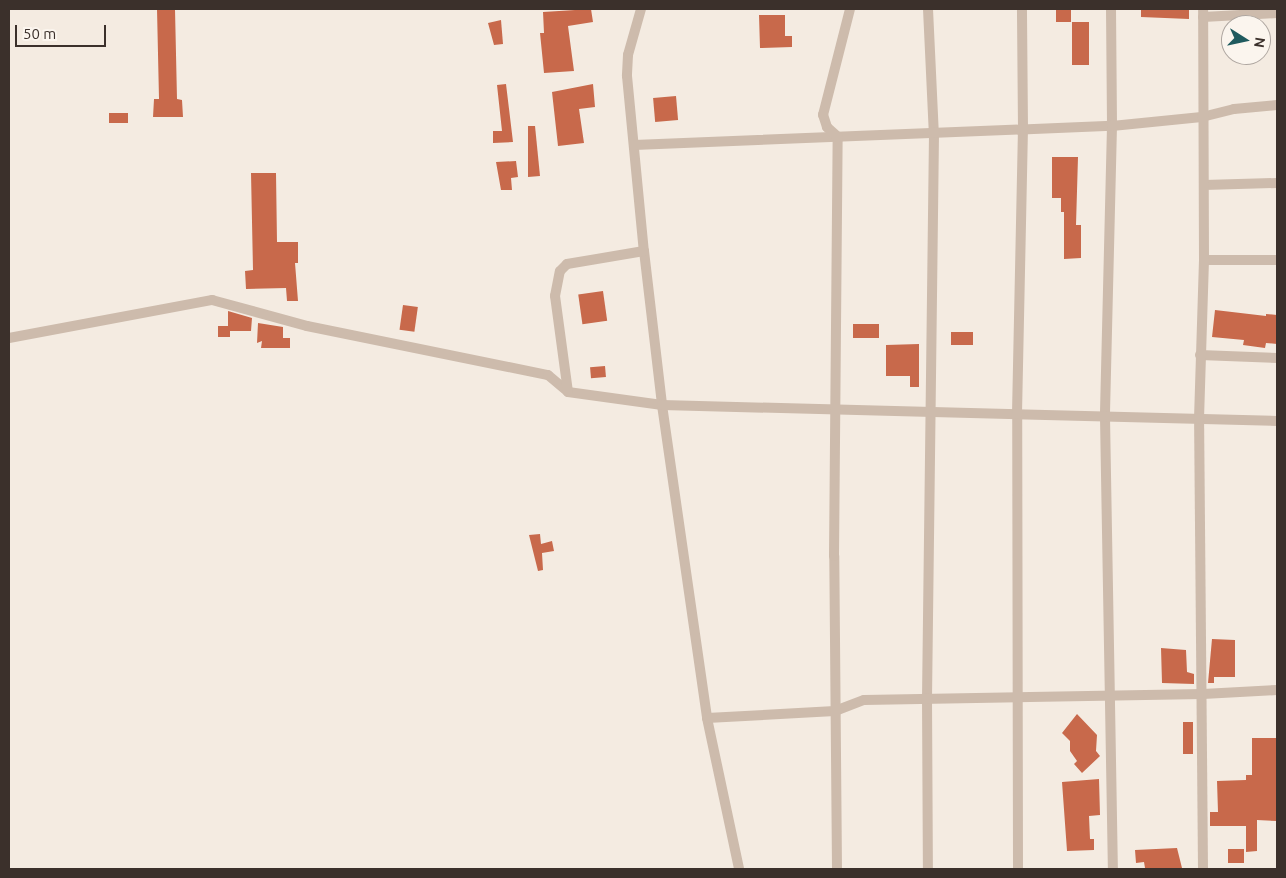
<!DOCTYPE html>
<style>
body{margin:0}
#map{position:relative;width:1286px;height:878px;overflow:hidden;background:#f4ebe1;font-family:Ubuntu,sans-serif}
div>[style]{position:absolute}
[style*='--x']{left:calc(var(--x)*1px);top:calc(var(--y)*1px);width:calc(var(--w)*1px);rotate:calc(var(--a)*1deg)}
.building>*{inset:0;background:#c8694b;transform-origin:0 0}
.street>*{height:10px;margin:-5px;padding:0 5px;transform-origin:5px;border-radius:5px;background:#cdbbac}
span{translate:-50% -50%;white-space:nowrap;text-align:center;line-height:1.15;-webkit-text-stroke:5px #fbf5ee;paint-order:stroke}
.frame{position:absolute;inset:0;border:10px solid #3b302b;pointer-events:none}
.north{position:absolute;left:1221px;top:15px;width:50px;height:50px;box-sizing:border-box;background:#fbf5ee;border:1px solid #aea6a0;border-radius:50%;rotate:100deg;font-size:14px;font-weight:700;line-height:20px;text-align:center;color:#3b302b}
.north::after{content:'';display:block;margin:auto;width:18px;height:22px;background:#1f5a5e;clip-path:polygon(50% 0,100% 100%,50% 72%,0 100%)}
.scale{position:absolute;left:15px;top:25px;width:91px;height:22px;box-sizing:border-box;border:2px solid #3b302b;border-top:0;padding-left:6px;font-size:15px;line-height:18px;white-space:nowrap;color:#3b302b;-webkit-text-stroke:4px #fbf5ee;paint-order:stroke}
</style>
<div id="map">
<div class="building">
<div style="clip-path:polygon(157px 9px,175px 9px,177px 99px,182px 100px,183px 117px,153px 117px,154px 99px,159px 99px)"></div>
<div style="clip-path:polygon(591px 9px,593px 22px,568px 26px,574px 71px,544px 73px,540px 33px,544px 33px,543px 12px)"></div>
<div style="left:1056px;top:9px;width:15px;height:13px"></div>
<div style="clip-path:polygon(1141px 9px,1189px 9px,1189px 19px,1141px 17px)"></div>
<div style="clip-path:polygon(759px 15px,785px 15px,785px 36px,792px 36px,792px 47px,760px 48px)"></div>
<div style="clip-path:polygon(501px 20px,503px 44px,494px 45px,488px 23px)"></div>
<div style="left:1072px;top:22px;width:17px;height:43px"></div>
<div style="clip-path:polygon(506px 84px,513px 142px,493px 143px,493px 131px,502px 131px,497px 85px)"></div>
<div style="clip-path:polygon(593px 84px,595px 107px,579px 109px,584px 143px,558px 146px,552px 92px)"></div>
<div style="left:676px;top:96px;width:24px;height:23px;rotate:85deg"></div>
<div style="left:128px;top:113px;width:10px;height:19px;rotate:90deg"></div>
<div style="clip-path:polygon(528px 126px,535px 126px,540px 176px,528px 177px)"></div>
<div style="clip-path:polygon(1052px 157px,1078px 157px,1076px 225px,1081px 225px,1081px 258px,1064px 259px,1064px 212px,1061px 212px,1061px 198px,1052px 198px)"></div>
<div style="clip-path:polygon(516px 161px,518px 177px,511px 178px,512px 190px,501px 190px,496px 162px)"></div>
<div style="clip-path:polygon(251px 173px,276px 173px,277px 242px,298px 242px,298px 263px,295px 263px,298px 301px,287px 301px,286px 288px,246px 289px,245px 271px,253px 270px)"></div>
<div style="left:603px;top:291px;width:30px;height:25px;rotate:82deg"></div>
<div style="left:403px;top:305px;width:15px;height:25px;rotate:8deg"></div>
<div style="clip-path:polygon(1215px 310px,1266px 316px,1266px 314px,1277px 315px,1277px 344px,1266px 343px,1265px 348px,1243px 345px,1244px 340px,1212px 337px)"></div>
<div style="clip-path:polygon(228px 311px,252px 318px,251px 331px,230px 331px,230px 337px,218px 337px,218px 326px,228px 326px)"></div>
<div style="clip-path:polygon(258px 323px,283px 327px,283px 338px,290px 338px,290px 348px,261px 348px,262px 341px,257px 343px)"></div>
<div style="left:853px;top:324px;width:26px;height:14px"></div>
<div style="left:951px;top:332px;width:22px;height:13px"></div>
<div style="clip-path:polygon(919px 344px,919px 387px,910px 387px,910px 376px,886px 376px,886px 345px)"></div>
<div style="left:605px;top:366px;width:11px;height:15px;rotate:85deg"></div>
<div style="clip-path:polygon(540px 534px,541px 544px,552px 541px,554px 551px,542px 553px,543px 570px,538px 571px,529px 535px)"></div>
<div style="clip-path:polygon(1212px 639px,1235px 640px,1235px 677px,1214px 677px,1214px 683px,1208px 683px)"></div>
<div style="clip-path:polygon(1161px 648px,1186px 650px,1187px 672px,1194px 674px,1194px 684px,1162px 683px)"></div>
<div style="clip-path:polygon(1077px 714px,1097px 735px,1096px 751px,1100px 756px,1082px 773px,1074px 764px,1077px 761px,1070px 751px,1070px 741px,1062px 733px)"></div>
<div style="left:1183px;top:722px;width:10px;height:32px"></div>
<div style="clip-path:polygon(1252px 738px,1276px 738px,1277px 821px,1257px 820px,1257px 851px,1246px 852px,1246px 826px,1210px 826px,1210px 812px,1218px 812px,1217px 781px,1246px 780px,1246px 775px,1252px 775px)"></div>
<div style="clip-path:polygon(1099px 779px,1100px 815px,1089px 816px,1090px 839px,1094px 839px,1094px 850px,1067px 851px,1062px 782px)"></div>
<div style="clip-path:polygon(1177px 848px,1182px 868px,1145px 868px,1144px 862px,1136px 863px,1135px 850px)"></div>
<div style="left:1228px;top:849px;width:16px;height:14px"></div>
</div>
<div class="street">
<div style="--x:641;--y:9;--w:48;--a:105.8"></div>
<div style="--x:628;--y:55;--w:21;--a:93"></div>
<div style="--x:627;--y:76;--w:176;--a:84.5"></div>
<div style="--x:644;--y:251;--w:155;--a:83.3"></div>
<div style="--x:662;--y:405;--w:316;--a:81.8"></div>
<div style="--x:707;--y:718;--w:154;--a:78"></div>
<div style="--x:928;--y:9;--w:125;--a:87.3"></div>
<div style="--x:934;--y:134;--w:564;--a:90.71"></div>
<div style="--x:927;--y:698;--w:171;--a:89.7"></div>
<div style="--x:1111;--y:9;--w:117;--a:89.5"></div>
<div style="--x:1112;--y:126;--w:291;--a:91.4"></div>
<div style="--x:1105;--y:417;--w:452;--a:89"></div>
<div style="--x:1203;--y:17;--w:74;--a:-3.1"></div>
<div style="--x:634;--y:145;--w:478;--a:-2.3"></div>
<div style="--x:1112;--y:126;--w:90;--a:-5.7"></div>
<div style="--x:1202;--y:117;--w:33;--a:-14"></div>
<div style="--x:1234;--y:109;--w:43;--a:-5.3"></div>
<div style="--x:1204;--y:185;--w:73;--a:-1.6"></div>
<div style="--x:1204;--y:260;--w:73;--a:0"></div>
<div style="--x:9;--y:338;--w:207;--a:-10.6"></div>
<div style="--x:212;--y:300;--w:98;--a:15.3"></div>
<div style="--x:307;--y:326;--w:246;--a:11.5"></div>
<div style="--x:548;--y:375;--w:26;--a:40"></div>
<div style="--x:568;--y:392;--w:95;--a:7.9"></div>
<div style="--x:662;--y:405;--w:615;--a:1.49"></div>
<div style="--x:1200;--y:355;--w:77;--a:2.2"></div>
<div style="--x:568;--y:392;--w:97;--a:-97.7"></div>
<div style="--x:555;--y:296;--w:25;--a:-79"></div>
<div style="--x:560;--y:271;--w:10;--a:-45"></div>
<div style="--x:567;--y:264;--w:78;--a:-9.6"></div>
<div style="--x:707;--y:718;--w:128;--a:-3.1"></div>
<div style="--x:835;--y:711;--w:31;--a:-21"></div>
<div style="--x:864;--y:700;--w:339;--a:-1"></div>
<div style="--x:1203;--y:694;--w:74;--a:-3.1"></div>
<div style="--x:837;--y:869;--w:313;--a:-90.5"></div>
<div style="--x:834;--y:556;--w:419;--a:-89.5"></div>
<div style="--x:838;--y:137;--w:15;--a:-138"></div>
<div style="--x:827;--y:127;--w:13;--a:-108"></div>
<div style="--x:823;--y:115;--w:109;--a:-75.7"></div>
<div style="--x:1018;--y:869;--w:455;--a:-90.1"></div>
<div style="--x:1017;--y:414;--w:285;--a:-88.8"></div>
<div style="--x:1023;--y:129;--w:120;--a:-90.5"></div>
<div style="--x:1203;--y:869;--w:450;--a:-90.5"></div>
<div style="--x:1199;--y:419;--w:159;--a:-88.2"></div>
<div style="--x:1204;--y:260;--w:251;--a:-90.2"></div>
</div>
<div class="frame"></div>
<div class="north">N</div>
<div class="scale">50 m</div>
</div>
